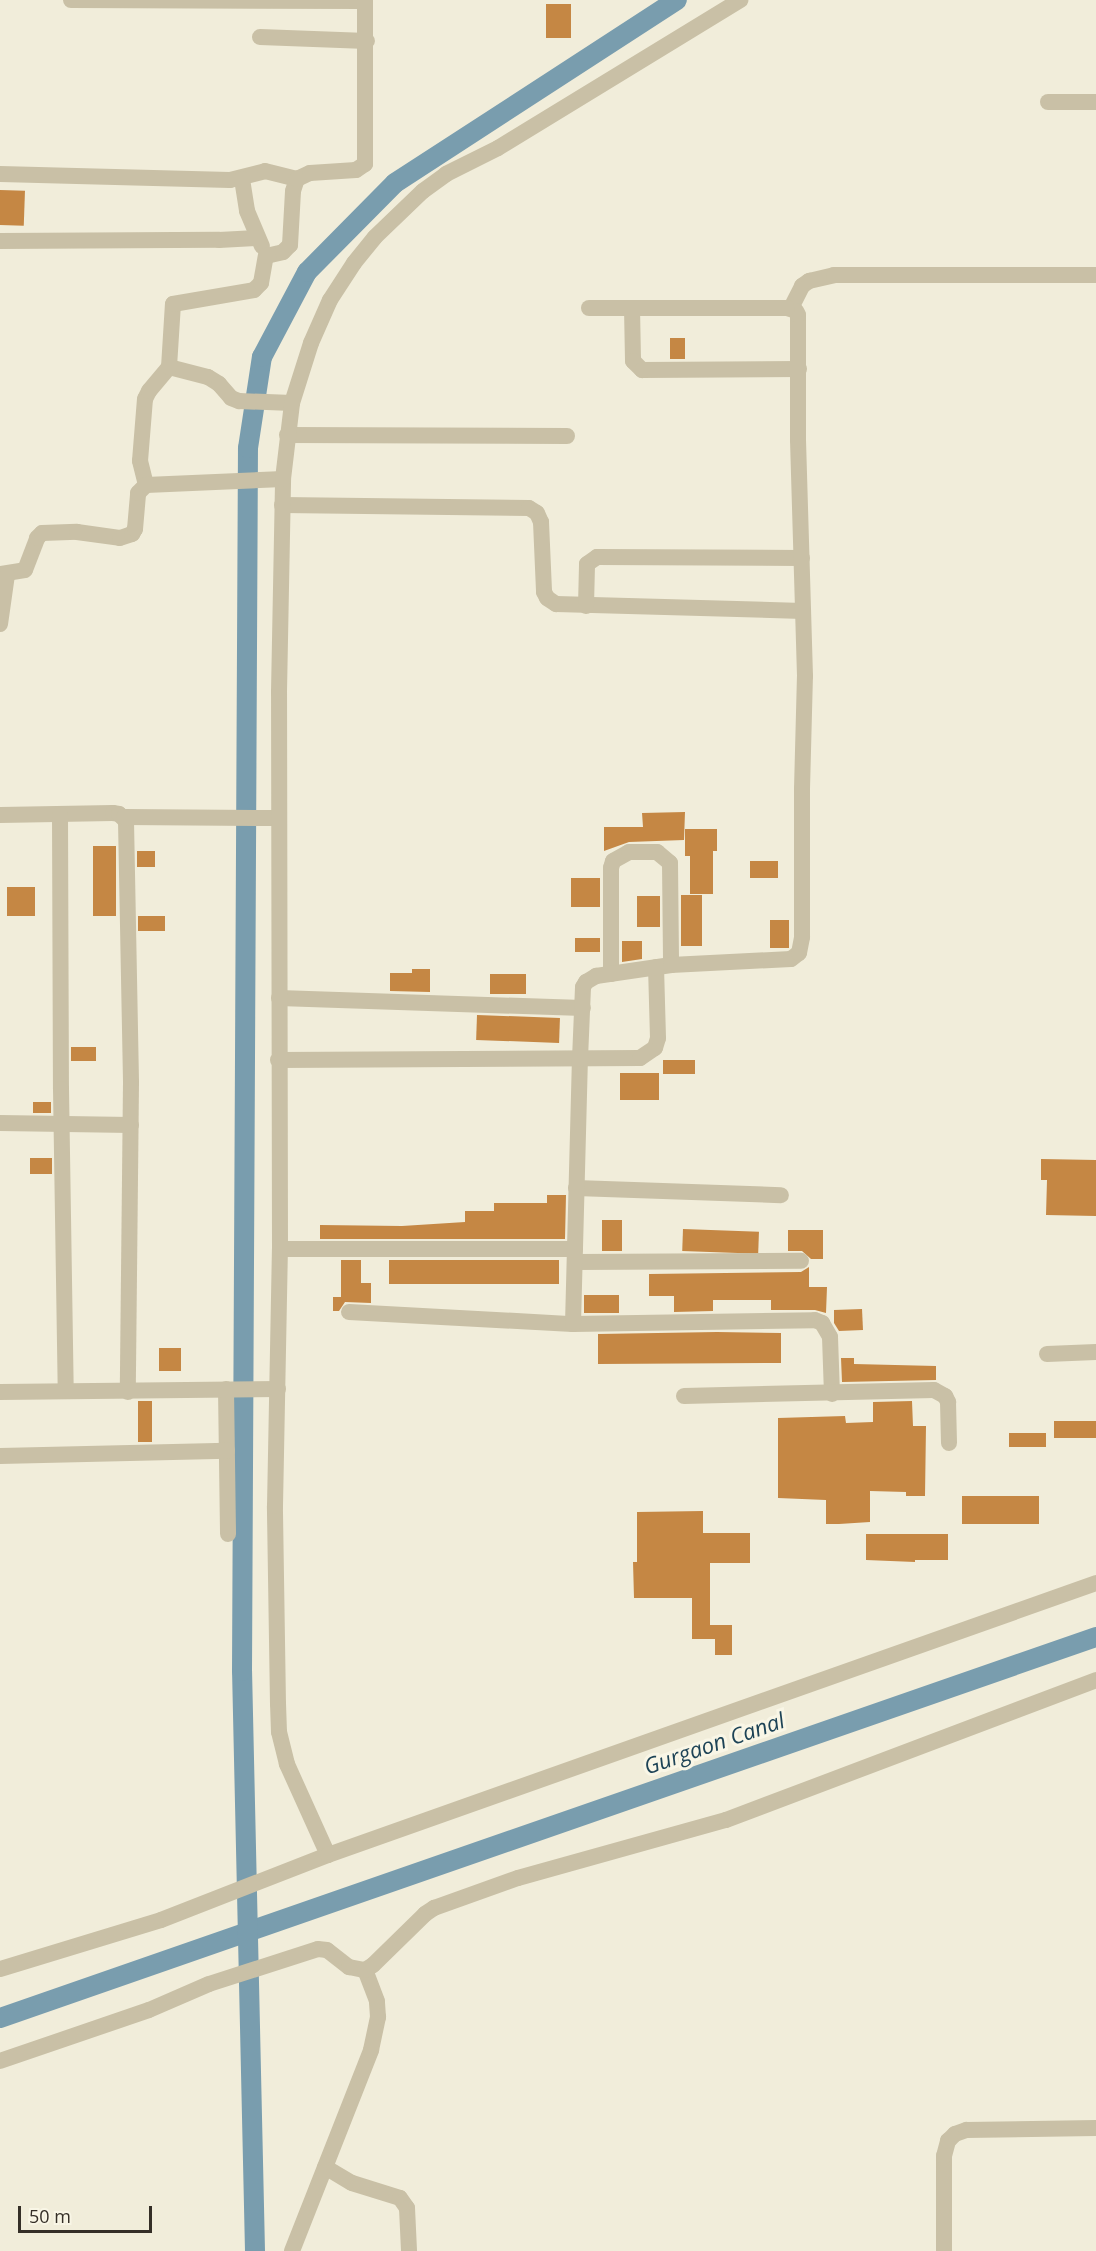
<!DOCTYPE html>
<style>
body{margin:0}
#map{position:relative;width:1096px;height:2251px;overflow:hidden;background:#f1edda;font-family:"Open Sans",sans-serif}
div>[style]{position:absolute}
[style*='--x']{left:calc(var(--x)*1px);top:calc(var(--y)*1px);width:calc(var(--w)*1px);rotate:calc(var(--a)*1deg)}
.canal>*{height:20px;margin:-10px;padding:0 10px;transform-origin:10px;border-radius:10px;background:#799dae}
.building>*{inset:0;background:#c58744;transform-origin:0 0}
.minor>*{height:16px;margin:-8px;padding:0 8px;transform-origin:8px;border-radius:8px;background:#c9c0a6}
.tertiary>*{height:16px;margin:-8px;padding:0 8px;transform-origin:8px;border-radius:8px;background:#c9c0a6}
span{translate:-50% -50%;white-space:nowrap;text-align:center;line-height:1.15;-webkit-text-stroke:6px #f9f6e6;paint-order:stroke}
.water-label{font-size:22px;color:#1d4356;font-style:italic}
.scale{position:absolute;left:18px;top:2206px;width:134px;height:27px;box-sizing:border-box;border:3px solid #352f27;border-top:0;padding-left:8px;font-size:18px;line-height:21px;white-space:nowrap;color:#352f27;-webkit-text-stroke:4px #f9f6e6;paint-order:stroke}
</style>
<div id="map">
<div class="canal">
<div style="--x:0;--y:2018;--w:1160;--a:-19.17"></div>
<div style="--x:255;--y:2251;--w:580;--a:-91.28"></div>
<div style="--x:242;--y:1671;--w:1223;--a:-89.72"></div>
<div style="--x:248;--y:448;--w:92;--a:-81.3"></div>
<div style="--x:262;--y:357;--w:96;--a:-62.1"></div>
<div style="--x:307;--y:272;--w:125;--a:-45.3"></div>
<div style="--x:395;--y:183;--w:336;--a:-33"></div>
</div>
<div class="building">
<div style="left:546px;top:4px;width:25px;height:34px"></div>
<div style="left:0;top:190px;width:25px;height:35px;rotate:2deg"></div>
<div style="left:670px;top:338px;width:15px;height:21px"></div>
<div style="clip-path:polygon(685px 812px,684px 840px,629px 842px,604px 851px,604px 827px,643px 827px,642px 813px)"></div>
<div style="clip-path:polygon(685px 829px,717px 829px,717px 851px,713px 851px,713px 894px,690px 894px,690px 856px,685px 856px)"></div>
<div style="left:93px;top:846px;width:23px;height:70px"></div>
<div style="left:137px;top:851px;width:18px;height:16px"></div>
<div style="left:750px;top:861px;width:28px;height:17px"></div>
<div style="left:571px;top:878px;width:29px;height:29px"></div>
<div style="left:7px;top:887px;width:28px;height:29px"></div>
<div style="left:681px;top:895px;width:21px;height:51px"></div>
<div style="left:637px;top:896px;width:23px;height:31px"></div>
<div style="left:138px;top:916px;width:27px;height:15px"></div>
<div style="left:770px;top:920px;width:19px;height:28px"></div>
<div style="left:575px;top:938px;width:25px;height:14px"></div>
<div style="clip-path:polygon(622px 941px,642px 941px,642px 959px,622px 962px)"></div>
<div style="clip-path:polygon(412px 969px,430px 969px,430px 992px,390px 991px,390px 973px,412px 973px)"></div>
<div style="left:490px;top:974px;width:36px;height:20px"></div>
<div style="left:477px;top:1015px;width:83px;height:25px;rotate:2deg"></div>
<div style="left:71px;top:1047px;width:25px;height:14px"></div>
<div style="left:663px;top:1060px;width:32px;height:14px"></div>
<div style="left:620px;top:1073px;width:39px;height:27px"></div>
<div style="left:33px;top:1102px;width:18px;height:11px"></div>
<div style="left:30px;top:1158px;width:22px;height:16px"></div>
<div style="clip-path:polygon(1041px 1159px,1096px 1160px,1096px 1216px,1046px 1215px,1047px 1180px,1041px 1180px)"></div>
<div style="clip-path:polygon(547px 1195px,566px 1195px,565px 1239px,320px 1239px,320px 1225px,402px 1226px,465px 1222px,465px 1211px,494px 1211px,494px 1203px,547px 1203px)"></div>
<div style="left:602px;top:1220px;width:20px;height:31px"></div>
<div style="left:683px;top:1229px;width:76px;height:22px;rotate:2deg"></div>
<div style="clip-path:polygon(788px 1230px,823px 1230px,823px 1259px,811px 1259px,802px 1251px,788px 1251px)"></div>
<div style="clip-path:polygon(341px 1260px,361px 1260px,361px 1283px,371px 1283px,371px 1303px,345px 1302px,339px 1311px,333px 1311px,333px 1297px,341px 1297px)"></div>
<div style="left:389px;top:1260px;width:170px;height:24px"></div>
<div style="clip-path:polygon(809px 1267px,809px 1287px,827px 1287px,826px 1313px,815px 1310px,771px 1310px,771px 1300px,713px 1300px,713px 1311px,674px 1312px,674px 1296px,649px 1296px,649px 1274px,801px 1272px)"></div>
<div style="left:584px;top:1295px;width:35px;height:18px"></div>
<div style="clip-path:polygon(862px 1309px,863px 1330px,839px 1331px,834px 1323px,834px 1310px)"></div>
<div style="clip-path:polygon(717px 1332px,781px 1333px,781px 1363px,598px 1364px,598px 1334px)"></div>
<div style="left:159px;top:1348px;width:22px;height:23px"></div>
<div style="clip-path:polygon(841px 1358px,854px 1358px,854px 1364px,936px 1366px,936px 1380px,842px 1382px)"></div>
<div style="left:138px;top:1401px;width:14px;height:41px"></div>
<div style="clip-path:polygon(912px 1401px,913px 1426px,926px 1426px,925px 1496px,906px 1496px,906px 1492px,870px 1491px,870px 1522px,839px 1524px,826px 1524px,826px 1500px,778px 1498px,778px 1418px,845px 1416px,846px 1423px,873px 1422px,873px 1402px)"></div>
<div style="left:1054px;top:1421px;width:42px;height:17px"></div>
<div style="left:1009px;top:1433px;width:37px;height:14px"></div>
<div style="left:1039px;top:1496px;width:28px;height:77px;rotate:90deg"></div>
<div style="clip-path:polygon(703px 1511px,703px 1533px,750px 1533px,750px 1563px,710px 1563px,710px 1625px,732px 1625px,732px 1655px,715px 1655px,715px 1639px,692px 1639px,692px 1598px,634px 1598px,633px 1562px,637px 1562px,637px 1512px)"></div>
<div style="clip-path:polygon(866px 1534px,948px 1534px,948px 1560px,915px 1560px,915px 1562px,866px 1560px)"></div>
</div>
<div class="minor">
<div style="--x:71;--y:0;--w:294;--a:0.2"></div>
<div style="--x:260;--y:37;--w:107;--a:2.1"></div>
<div style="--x:1048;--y:102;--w:48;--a:0"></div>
<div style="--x:0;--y:174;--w:230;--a:1.5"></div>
<div style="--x:230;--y:180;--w:36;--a:-14"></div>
<div style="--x:265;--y:171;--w:33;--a:14"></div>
<div style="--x:242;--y:179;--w:32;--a:81"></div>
<div style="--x:247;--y:211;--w:38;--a:67"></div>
<div style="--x:0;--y:241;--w:219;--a:-0.3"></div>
<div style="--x:219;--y:240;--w:39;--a:-3"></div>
<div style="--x:632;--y:308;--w:53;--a:88.9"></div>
<div style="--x:633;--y:361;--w:13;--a:45"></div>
<div style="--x:642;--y:370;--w:157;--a:-0.4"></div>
<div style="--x:791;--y:308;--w:25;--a:-63"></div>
<div style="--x:802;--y:286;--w:9;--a:-36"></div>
<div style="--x:809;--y:281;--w:26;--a:-13"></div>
<div style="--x:834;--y:275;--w:262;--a:0"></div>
<div style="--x:169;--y:367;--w:40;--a:14.4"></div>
<div style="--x:208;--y:377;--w:13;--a:32"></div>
<div style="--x:219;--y:384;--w:18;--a:49"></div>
<div style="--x:231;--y:398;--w:9;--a:21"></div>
<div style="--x:239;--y:401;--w:53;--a:2.2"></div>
<div style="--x:287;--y:435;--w:280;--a:0.2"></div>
<div style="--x:146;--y:485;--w:25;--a:-104"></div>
<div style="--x:140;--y:461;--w:62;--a:-85.4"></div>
<div style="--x:145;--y:399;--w:9;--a:-63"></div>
<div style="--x:149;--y:391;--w:31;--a:-50"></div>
<div style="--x:169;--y:367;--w:63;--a:-86.4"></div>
<div style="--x:173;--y:304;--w:82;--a:-9.8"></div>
<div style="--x:254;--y:290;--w:10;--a:-45"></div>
<div style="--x:261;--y:283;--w:27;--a:-80"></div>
<div style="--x:266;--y:256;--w:17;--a:-13"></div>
<div style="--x:283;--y:252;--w:10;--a:-45"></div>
<div style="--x:290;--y:245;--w:54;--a:-86.8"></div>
<div style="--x:293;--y:191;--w:13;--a:-72"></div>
<div style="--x:297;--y:179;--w:14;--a:-25"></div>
<div style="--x:310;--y:173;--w:46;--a:-3.7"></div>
<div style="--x:356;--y:170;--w:11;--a:-34"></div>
<div style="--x:365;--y:164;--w:164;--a:-90"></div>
<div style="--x:282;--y:505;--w:247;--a:0.7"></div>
<div style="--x:529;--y:508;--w:9;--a:32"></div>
<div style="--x:537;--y:513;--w:10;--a:66"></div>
<div style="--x:541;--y:522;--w:70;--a:87.5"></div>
<div style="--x:544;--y:592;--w:7;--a:63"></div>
<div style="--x:547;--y:598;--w:11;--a:34"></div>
<div style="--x:556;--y:604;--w:247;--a:1.6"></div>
<div style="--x:0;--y:574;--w:25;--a:-9"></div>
<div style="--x:25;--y:570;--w:34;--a:-69"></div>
<div style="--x:37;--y:538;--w:7;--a:-45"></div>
<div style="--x:42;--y:533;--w:35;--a:-2"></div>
<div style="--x:77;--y:532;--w:43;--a:7.9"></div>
<div style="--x:120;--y:538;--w:13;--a:-18"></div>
<div style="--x:132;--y:534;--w:6;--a:-59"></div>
<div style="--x:135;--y:529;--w:36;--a:-85"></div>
<div style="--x:138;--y:493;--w:11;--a:-45"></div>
<div style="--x:146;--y:485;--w:137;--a:-2.5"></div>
<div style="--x:586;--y:606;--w:42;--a:-88.6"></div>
<div style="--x:587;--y:564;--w:12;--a:-35"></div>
<div style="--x:597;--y:557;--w:205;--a:0.3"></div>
<div style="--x:0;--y:624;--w:49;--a:-81.9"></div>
<div style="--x:0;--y:815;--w:113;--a:-1"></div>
<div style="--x:113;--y:813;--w:6;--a:9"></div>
<div style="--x:119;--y:814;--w:10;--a:45"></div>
<div style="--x:126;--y:821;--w:262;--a:88.9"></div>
<div style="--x:131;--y:1083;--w:309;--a:90.6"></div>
<div style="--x:60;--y:815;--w:274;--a:89.8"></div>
<div style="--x:61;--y:1089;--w:302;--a:89.1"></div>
<div style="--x:124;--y:817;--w:155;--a:0.4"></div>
<div style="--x:611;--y:974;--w:106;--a:-90"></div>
<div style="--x:611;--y:868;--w:7;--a:-74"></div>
<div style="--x:613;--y:861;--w:18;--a:-29"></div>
<div style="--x:629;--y:852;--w:28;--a:0"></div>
<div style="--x:657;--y:852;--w:17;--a:40"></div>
<div style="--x:670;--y:863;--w:102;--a:89.4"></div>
<div style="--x:279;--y:998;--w:304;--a:1.9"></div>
<div style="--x:278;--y:1060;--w:362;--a:-0.3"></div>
<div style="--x:640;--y:1058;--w:18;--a:-34"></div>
<div style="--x:655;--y:1048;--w:10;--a:-73"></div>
<div style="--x:658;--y:1038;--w:71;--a:-91.6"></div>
<div style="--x:0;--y:1123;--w:131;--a:0.9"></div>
<div style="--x:576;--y:1188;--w:205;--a:2"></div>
<div style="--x:280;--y:1249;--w:295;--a:0"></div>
<div style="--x:575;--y:1262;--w:226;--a:-0.3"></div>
<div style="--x:349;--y:1312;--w:224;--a:3.1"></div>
<div style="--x:573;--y:1324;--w:242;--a:-0.9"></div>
<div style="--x:815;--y:1320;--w:8;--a:23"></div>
<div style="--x:822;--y:1323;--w:16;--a:60"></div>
<div style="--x:830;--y:1337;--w:57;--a:88"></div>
<div style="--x:573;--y:1324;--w:265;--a:-88.5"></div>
<div style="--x:580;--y:1059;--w:72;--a:-87.6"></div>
<div style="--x:583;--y:987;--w:6;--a:-59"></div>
<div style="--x:586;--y:982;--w:12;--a:-31"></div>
<div style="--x:596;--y:976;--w:76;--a:-8.3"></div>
<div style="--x:671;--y:965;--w:120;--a:-2.9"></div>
<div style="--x:791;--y:959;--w:10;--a:-37"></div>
<div style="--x:799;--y:953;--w:16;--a:-79"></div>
<div style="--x:802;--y:937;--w:148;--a:-90"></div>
<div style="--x:802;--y:789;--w:113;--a:-88.5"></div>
<div style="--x:805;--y:676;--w:236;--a:-91.7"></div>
<div style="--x:798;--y:440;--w:125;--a:-90"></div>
<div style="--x:798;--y:315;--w:4;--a:-117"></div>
<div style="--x:796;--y:311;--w:9;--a:-162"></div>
<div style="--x:787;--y:308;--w:198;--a:180"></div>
<div style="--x:1047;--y:1354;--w:49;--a:-2.3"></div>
<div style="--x:226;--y:1389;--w:145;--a:89.2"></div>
<div style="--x:0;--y:1392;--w:278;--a:-0.6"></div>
<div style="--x:684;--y:1396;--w:250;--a:-1.4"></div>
<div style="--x:934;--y:1390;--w:13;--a:29"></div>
<div style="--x:945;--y:1396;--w:7;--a:63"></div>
<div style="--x:948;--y:1402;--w:41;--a:88.6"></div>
<div style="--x:0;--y:1456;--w:227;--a:-1.3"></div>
<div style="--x:328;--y:1855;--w:100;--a:-114.3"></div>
<div style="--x:287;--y:1764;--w:33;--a:-104"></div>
<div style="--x:279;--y:1732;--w:28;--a:-92"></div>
<div style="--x:278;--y:1704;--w:198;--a:-90.9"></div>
<div style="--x:275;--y:1506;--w:257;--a:-88.9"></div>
<div style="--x:280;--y:1249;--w:557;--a:-90.1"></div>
<div style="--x:279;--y:692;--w:213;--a:-88.9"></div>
<div style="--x:283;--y:479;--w:77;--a:-83.2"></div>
<div style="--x:292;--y:403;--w:63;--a:-72.4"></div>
<div style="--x:311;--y:343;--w:47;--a:-66.2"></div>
<div style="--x:330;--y:300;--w:44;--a:-57"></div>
<div style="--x:354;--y:263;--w:33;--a:-51"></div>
<div style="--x:375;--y:237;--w:66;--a:-43.8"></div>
<div style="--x:423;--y:191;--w:29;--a:-36"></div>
<div style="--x:446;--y:174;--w:58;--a:-26.6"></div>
<div style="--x:498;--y:148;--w:284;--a:-31.4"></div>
<div style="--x:325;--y:2167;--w:31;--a:31"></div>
<div style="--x:352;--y:2183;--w:50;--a:17.4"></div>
<div style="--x:400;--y:2198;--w:12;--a:55"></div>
<div style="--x:407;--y:2208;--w:43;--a:87.3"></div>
<div style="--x:292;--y:2251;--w:216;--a:-68.5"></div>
<div style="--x:371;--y:2050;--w:34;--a:-78"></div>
<div style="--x:378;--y:2017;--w:16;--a:-94"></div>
<div style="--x:377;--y:2001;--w:33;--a:-111"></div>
<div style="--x:944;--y:2251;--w:95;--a:-90"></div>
<div style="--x:944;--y:2156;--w:16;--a:-75"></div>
<div style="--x:948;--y:2141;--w:10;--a:-45"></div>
<div style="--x:955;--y:2134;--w:12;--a:-20"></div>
<div style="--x:966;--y:2130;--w:130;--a:-0.9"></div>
</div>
<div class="tertiary">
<div style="--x:0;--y:1969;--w:168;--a:-16.9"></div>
<div style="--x:161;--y:1920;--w:179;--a:-21.3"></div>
<div style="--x:328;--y:1855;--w:815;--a:-19.5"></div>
<div style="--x:0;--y:2061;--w:157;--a:-18.9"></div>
<div style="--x:149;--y:2010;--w:65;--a:-23.4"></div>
<div style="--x:209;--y:1984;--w:114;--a:-17.8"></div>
<div style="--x:318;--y:1949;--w:9;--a:6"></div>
<div style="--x:327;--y:1950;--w:28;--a:38"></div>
<div style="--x:349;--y:1967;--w:16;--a:11"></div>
<div style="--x:365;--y:1970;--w:9;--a:-32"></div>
<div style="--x:373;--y:1965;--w:73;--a:-44.4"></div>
<div style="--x:425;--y:1914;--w:11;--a:-34"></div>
<div style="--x:434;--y:1908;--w:89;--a:-19.7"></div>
<div style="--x:518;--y:1878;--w:216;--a:-15.6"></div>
<div style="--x:726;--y:1820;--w:396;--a:-20.7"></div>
</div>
<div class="water-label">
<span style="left:714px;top:1743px;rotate:-19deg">Gurgaon Canal</span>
</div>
<div class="scale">50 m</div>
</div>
